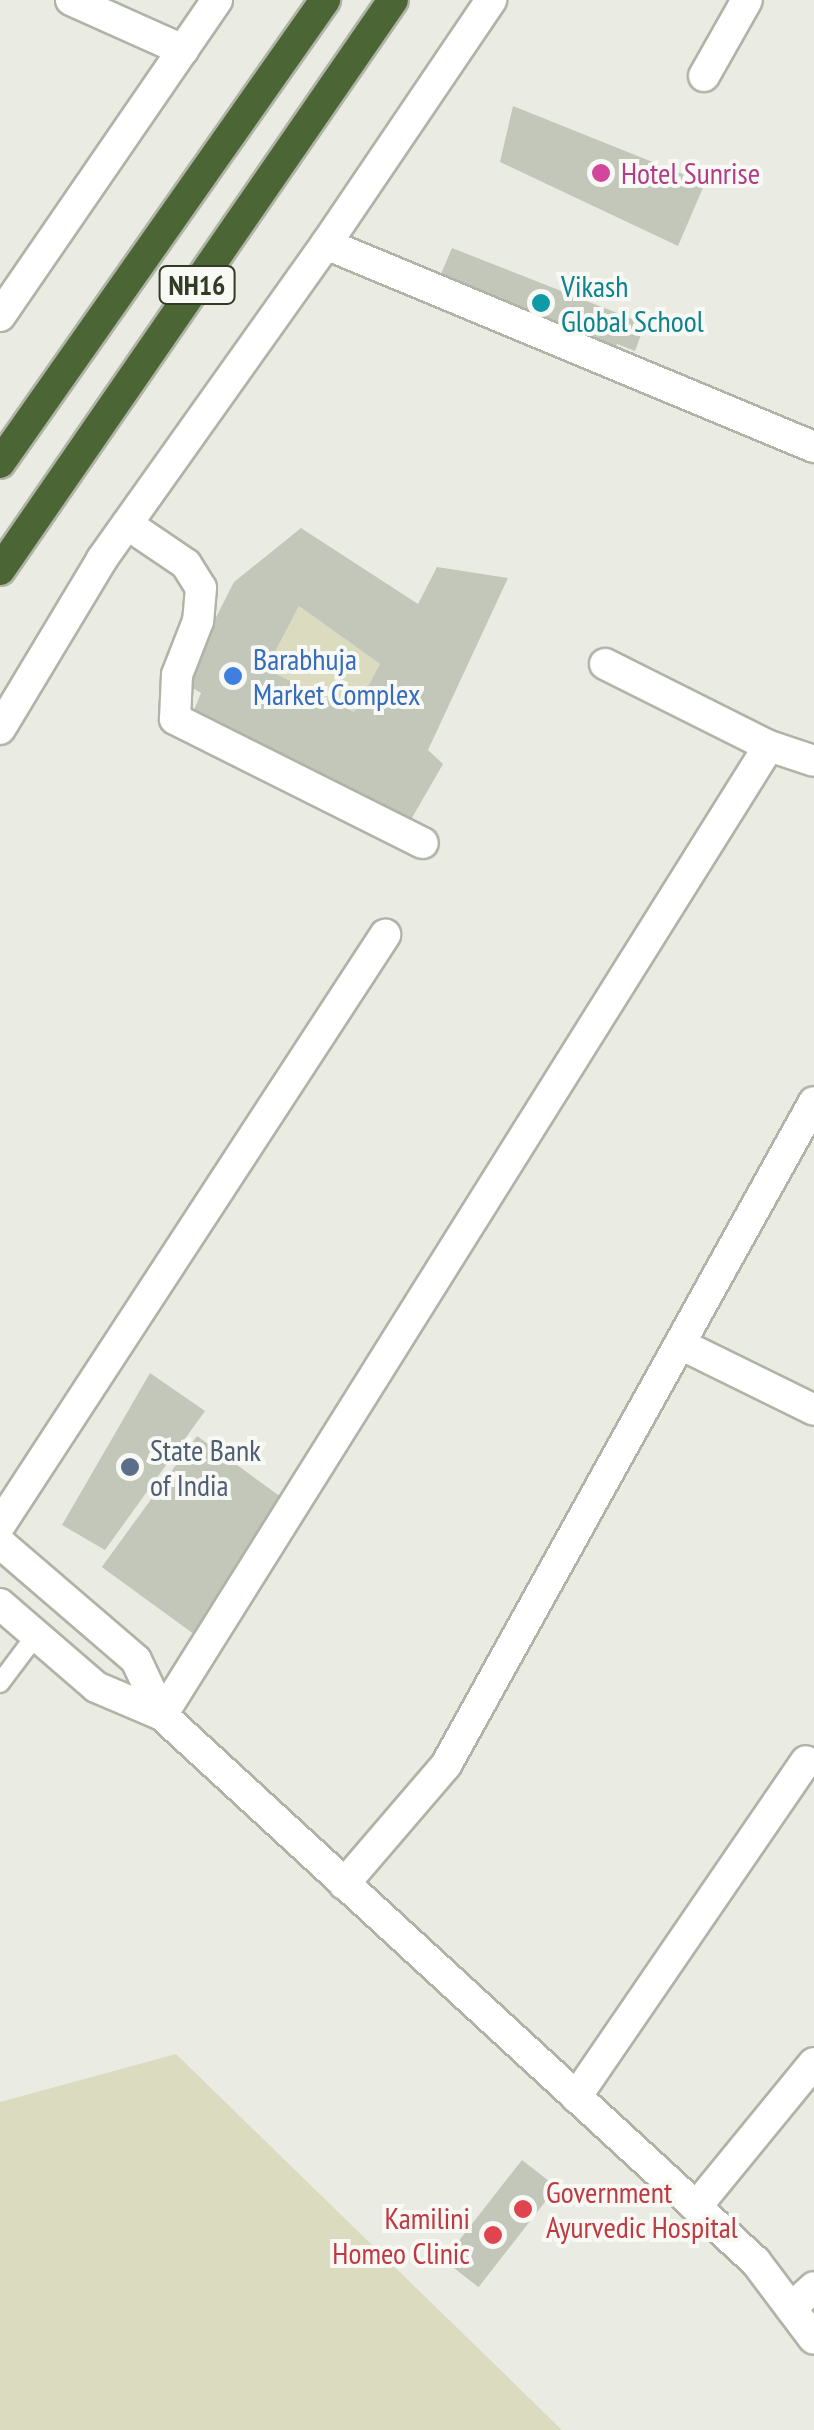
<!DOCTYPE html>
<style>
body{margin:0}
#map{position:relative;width:814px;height:2430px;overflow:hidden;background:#eaece4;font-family:"PT Sans Narrow",sans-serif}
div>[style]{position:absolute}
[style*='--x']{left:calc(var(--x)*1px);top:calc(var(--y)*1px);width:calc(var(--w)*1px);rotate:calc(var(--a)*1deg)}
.green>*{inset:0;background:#dbdbbf}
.building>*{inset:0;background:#c2c7ba;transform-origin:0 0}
.roads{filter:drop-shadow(2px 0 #afb4a7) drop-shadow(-2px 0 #afb4a7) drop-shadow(0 2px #afb4a7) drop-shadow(0 -2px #afb4a7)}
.lane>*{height:18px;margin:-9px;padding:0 9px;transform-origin:9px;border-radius:9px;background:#fff}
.street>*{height:30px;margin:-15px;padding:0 15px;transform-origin:15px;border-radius:15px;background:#fff}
.secondary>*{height:30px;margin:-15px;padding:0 15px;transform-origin:15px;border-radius:15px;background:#fff}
.highway>*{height:30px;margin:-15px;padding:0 15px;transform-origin:15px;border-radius:15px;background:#4c6534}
.dots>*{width:28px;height:28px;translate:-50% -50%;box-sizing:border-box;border:5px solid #f8f9f4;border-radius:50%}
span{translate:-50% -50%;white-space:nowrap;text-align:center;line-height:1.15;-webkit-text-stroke:8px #f8f9f4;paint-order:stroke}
.shield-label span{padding:2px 8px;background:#f8f9f4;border:2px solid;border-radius:8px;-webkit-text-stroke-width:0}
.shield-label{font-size:28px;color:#323c25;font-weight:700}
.hotel-label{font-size:30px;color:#b23c85}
.left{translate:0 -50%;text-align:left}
.culture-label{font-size:30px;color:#0d838f}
.shop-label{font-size:30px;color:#366cbe}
.service-label{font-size:30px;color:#4e5e75}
.health-label{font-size:30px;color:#be3a42}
.right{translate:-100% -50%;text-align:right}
</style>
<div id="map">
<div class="green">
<div style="clip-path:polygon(299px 606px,380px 664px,354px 712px,266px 669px)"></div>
<div style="clip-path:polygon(176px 2054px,562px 2430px,0 2430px,0 2102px)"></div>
</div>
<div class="building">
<div style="clip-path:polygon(513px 106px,705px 183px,678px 246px,500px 162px)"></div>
<div style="clip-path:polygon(452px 248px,645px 324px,635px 351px,617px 344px,613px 353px,438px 281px)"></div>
<div style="clip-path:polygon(evenodd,301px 528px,418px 604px,437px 567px,508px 578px,428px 750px,443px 764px,409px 823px,192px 715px,201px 693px,183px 682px,234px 582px,301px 528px,299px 606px,380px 664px,354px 712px,266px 669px,299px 606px)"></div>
<div style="clip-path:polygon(150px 1373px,205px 1411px,105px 1550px,62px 1525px)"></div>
<div style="left:197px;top:1436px;width:112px;height:162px;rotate:36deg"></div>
<div style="left:522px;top:2160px;width:44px;height:127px;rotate:38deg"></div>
</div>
<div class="roads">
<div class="lane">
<div style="--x:0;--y:1683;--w:60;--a:-53.1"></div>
</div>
<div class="street">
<div style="--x:71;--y:0;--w:123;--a:24.1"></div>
<div style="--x:704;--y:76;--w:87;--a:-60.5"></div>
<div style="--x:326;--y:244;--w:529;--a:22.59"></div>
<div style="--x:127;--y:524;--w:71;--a:34.1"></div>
<div style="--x:186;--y:564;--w:28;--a:58"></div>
<div style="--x:201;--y:588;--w:33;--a:95"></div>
<div style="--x:198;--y:621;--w:58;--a:111.3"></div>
<div style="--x:177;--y:675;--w:44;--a:92.6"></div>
<div style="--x:175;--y:719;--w:277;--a:26.6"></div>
<div style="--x:605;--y:664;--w:183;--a:26.6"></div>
<div style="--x:680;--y:1344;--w:149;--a:26.2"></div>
<div style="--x:0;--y:1525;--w:705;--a:-56.87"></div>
<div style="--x:162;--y:1715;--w:1143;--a:-57.94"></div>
<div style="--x:769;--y:746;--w:47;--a:18.4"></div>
<div style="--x:344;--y:1884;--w:157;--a:-49.4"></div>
<div style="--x:446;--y:1765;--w:758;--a:-60.97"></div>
<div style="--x:576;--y:2097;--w:407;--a:-55.6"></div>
<div style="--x:696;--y:2207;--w:186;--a:-50.7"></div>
<div style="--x:791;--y:2308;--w:31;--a:-42"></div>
</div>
<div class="secondary">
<div style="--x:0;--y:316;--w:383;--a:-55.5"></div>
<div style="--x:0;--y:729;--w:198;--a:-59"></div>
<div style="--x:102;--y:559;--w:387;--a:-54.6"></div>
<div style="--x:326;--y:244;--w:295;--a:-55.9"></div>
<div style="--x:0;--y:1543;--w:179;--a:40.7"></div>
<div style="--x:136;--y:1660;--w:61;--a:64.7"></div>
<div style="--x:0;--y:1604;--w:127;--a:40.8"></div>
<div style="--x:96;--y:1687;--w:72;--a:23"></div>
<div style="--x:162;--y:1715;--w:807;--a:42.64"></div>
<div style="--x:756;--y:2262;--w:96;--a:53"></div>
</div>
<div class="highway">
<div style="--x:0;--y:463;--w:566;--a:-54.93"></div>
<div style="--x:0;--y:570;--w:692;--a:-55.41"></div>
</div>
</div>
<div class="dots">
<div style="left:601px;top:173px;background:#d1479c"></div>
<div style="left:541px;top:303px;background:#0f9aa8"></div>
<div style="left:233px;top:676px;background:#3f7fe0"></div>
<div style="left:130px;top:1467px;background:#5c6f8a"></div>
<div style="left:523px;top:2209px;background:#e0444e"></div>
<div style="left:493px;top:2235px;background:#e0444e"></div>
</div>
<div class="shield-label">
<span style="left:197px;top:285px">NH16</span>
</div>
<div class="hotel-label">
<span class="left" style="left:621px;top:173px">Hotel Sunrise</span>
</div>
<div class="culture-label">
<span class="left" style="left:561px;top:303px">Vikash<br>Global School</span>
</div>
<div class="shop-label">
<span class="left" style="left:253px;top:676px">Barabhuja<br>Market Complex</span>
</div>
<div class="service-label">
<span class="left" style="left:150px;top:1467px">State Bank<br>of India</span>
</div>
<div class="health-label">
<span class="left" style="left:546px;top:2209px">Government<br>Ayurvedic Hospital</span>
<span class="right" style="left:470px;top:2235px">Kamilini<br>Homeo Clinic</span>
</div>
</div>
